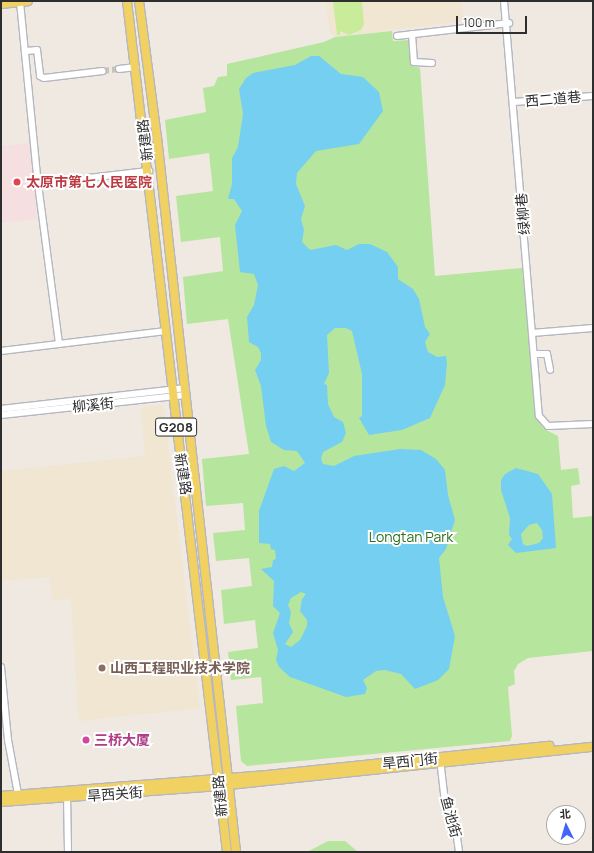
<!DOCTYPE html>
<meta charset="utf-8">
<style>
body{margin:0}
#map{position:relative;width:594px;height:853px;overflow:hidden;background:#efe9e1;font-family:Manrope,"Noto Sans SC",sans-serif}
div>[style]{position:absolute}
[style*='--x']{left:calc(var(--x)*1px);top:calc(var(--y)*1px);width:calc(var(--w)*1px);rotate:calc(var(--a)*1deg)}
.education>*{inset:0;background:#f0e6d1}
.medical>*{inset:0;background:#f5dfe0}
.green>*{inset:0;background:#b6e59e}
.pitch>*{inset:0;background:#c9ec9a}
.water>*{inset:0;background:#75cff0}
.minor-tunnel>*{height:6px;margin-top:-3px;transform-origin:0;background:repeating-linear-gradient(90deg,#c8c4bd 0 6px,transparent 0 9px)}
.roads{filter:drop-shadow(1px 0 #b4b7c1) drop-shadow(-1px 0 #b4b7c1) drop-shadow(0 1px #b4b7c1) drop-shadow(0 -1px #b4b7c1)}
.minor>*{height:6px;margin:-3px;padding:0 3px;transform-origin:3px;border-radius:3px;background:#fff}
.major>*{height:8px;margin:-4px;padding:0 4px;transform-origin:4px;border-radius:4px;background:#f2d163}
.dots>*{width:11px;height:11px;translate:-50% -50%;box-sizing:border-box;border:2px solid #fff;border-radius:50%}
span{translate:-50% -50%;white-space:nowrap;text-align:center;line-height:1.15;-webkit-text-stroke:4px #fff;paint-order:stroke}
.shield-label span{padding:1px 3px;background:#fff;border:1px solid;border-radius:3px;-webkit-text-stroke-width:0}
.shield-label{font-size:13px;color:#2e2e2e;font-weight:700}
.street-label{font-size:14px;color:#2e2e2e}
.health-label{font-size:14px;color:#be3a42;font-weight:700}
.left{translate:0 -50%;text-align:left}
.park-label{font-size:14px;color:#2c6e1b}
.education-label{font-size:14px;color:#785e54;font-weight:700}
.hotel-label{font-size:14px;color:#b23c85;font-weight:700}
.frame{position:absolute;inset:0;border:2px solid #2e2e2e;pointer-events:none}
.north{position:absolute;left:546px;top:805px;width:40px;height:40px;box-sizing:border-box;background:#fff;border:1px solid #ababab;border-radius:50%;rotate:355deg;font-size:11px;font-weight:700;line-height:16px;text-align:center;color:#2e2e2e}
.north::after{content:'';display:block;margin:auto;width:14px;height:18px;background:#4264fb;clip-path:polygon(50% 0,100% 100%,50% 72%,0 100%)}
.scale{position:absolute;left:456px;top:16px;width:71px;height:18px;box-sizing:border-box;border:2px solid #2e2e2e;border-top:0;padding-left:5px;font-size:12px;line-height:14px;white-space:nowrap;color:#2e2e2e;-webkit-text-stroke:3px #fff;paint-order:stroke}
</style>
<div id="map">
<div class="education">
<div style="clip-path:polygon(326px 1px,461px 1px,464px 21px,335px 37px,330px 33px)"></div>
<div style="clip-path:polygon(163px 405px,200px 708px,79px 721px,71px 599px,52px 600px,50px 577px,1px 581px,1px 471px,145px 456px,141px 408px)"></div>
</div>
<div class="medical">
<div style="clip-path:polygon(30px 143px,37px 219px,1px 223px,1px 146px)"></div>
</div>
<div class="green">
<div style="clip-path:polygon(392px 31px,393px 41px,409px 40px,411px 65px,420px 68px,435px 276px,522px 268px,536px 418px,544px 429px,558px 436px,561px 470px,578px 468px,580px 484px,571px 486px,573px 518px,593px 516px,593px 651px,528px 658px,518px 664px,514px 671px,515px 684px,508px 687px,512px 736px,510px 741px,247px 766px,241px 761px,236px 706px,263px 703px,261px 677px,231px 680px,228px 652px,258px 648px,255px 620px,224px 624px,221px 590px,252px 586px,249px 558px,216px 561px,213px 533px,245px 530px,243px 503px,206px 506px,202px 459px,249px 454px,228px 319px,187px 324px,183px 277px,223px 271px,220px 237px,181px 242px,176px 196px,213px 191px,209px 153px,169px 159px,165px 120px,206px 112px,203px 88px,214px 86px,218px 77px,227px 76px,227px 64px,324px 42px,335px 37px)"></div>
<div style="clip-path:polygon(328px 841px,345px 841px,358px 852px,307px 852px)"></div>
</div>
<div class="pitch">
<div style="clip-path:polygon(333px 1px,362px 1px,364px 24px,361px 30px,349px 35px,340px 31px,340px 35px,337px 35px)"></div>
</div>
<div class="water">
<div style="clip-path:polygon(evenodd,311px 56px,319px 56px,341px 74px,363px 77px,379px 92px,383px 111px,359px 144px,316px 151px,297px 173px,296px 184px,305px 206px,301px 219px,304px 230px,302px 242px,310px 250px,336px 245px,347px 250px,359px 244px,370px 244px,387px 252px,398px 267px,398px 279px,413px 289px,419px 299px,425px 327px,430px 334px,425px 342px,428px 352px,437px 357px,446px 356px,447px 363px,445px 385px,430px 418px,402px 430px,369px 435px,359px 418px,362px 416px,362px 374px,352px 331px,346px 328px,335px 328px,327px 335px,329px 373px,324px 384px,327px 385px,328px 404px,334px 417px,343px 422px,346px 433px,342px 442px,323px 452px,321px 459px,323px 464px,334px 466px,354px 456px,400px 449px,421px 450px,436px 459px,445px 470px,448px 495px,455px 520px,446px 549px,439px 558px,443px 597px,455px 636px,449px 669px,438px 680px,415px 689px,401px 674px,385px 670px,376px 671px,363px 680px,367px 688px,365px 694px,346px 697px,290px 677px,279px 667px,276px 660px,278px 650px,273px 633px,280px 613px,273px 606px,274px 581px,261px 569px,272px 567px,273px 560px,276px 559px,275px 550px,271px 549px,270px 544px,259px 543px,259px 511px,274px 469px,284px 466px,294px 471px,305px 463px,297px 451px,284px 450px,271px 442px,266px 426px,261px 386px,255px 370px,261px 360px,261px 353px,258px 347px,249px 342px,247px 317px,254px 305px,258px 285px,254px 274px,240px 272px,235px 225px,242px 211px,234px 199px,228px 199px,232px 184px,232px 158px,238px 147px,243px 114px,239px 89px,246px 78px,253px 73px,295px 65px,311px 56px,301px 592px,306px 594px,302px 599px,300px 611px,307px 620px,307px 626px,300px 640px,291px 647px,285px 644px,293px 632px,289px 623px,291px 612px,288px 605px,291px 598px,301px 592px)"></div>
<div style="clip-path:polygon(evenodd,516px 468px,538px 474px,552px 494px,556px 548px,516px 553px,508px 545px,512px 539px,509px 535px,510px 518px,501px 490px,501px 480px,505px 474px,516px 468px,537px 523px,542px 530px,543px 538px,539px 543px,527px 546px,523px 544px,521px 534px,529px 525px,537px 523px)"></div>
</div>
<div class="minor-tunnel">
<div style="--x:103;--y:71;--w:16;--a:-7"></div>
</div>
<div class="roads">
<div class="minor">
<div style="--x:504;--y:1;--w:416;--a:85.2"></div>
<div style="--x:539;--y:416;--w:13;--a:48"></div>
<div style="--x:548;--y:426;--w:45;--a:-2.5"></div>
<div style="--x:20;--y:2;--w:183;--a:84.4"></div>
<div style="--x:38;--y:184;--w:161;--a:82.5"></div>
<div style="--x:412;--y:34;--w:28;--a:86"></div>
<div style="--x:414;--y:62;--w:18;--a:3"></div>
<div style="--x:397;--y:36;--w:113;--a:-6.6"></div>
<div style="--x:26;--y:51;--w:11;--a:-5"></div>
<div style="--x:37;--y:50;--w:26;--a:83"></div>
<div style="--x:40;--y:76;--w:4;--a:27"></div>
<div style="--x:44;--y:78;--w:59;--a:-6.8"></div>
<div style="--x:119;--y:69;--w:17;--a:-7"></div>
<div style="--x:514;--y:102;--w:79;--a:-4.3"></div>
<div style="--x:38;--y:184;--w:112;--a:-6.7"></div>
<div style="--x:532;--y:333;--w:61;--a:-4.7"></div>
<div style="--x:1;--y:351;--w:166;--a:-6.9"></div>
<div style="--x:534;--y:354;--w:13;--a:0"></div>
<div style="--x:547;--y:354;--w:16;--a:79"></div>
<div style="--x:1;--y:409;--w:184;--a:-6.5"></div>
<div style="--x:1;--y:415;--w:185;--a:-6.2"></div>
<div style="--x:1;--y:667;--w:73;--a:84.5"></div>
<div style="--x:8;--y:740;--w:55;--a:79.5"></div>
<div style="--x:440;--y:759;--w:52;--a:83.4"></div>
<div style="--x:446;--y:811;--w:15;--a:53"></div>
<div style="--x:455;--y:823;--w:29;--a:82"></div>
<div style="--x:67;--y:794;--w:58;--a:89"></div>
</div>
<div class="major">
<div style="--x:127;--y:1;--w:857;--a:83.3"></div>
<div style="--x:139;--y:1;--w:137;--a:82.5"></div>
<div style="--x:157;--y:137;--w:719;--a:83.69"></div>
<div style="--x:1;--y:4;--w:27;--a:-6"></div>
<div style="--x:1;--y:796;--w:267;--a:-4.5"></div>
<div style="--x:267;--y:775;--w:284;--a:-5.9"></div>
<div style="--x:1;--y:802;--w:219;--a:-4.2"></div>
<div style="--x:219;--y:786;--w:376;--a:-6"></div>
</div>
</div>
<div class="dots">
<div style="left:17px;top:182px;background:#e0444e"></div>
<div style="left:102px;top:668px;background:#8d6e63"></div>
<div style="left:86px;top:740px;background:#d1479c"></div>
</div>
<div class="shield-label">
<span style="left:176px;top:427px">G208</span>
</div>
<div class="street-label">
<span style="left:553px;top:99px;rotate:-5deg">西二道巷</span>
<span style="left:145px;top:140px;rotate:-97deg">新建路</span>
<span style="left:523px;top:214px;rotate:-95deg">绿柳巷</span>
<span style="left:93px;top:405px;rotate:-6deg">柳溪街</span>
<span style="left:183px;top:474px;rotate:81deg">新建路</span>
<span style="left:410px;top:761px;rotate:-6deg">旱西门街</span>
<span style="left:115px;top:794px;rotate:-4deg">旱西关街</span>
<span style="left:220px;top:796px;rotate:-96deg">新建路</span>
<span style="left:451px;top:817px;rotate:75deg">鱼池街</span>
</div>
<div class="health-label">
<span class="left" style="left:26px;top:182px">太原市第七人民医院</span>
</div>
<div class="park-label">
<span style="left:411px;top:537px">Longtan Park</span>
</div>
<div class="education-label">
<span class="left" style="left:110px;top:668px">山西工程职业技术学院</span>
</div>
<div class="hotel-label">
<span class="left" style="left:94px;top:740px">三桥大厦</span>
</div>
<div class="frame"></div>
<div class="north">北</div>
<div class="scale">100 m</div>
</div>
